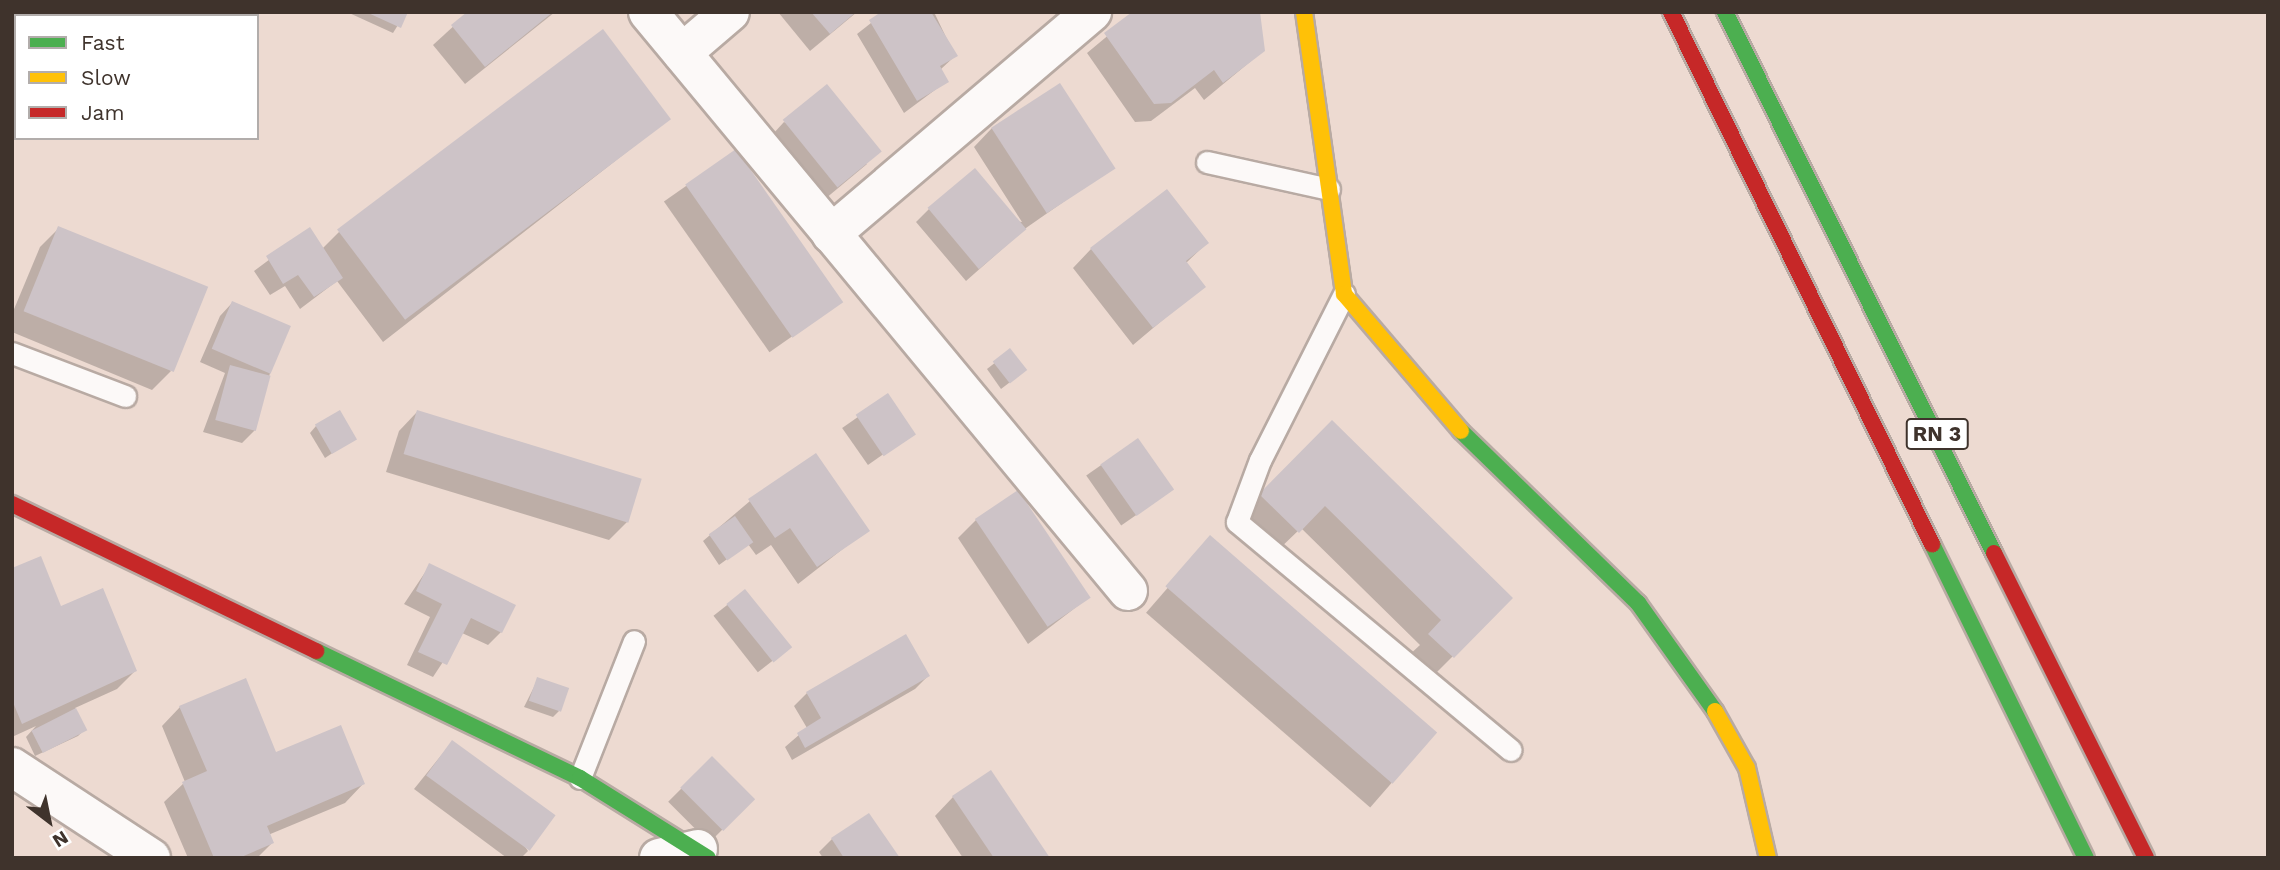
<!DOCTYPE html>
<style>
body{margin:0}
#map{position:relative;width:2280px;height:870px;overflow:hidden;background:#eddad1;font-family:"Work Sans",sans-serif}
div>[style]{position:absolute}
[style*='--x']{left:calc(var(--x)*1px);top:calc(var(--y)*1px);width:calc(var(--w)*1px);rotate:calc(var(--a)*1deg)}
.shadow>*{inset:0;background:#0003;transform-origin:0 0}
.building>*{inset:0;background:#cdc3c7;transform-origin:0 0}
.roads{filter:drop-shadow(2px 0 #b8aaa3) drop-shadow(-2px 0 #b8aaa3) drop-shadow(0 2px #b8aaa3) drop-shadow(0 -2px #b8aaa3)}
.lane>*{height:21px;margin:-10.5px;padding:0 10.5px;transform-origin:10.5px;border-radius:10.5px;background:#fcf9f8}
.street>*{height:38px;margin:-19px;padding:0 19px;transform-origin:19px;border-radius:19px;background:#fcf9f8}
.fast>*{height:16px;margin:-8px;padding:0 8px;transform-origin:8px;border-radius:8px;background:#4caf50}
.slow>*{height:16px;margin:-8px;padding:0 8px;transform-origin:8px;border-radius:8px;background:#ffc107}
.jam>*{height:16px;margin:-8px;padding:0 8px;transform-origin:8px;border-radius:8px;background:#c62828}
span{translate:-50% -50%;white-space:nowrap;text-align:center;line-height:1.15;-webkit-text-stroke:6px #fff;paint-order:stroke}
.shield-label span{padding:2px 5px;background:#fff;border:2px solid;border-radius:5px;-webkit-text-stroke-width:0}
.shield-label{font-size:21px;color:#3f332c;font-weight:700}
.frame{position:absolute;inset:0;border:14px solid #3f332c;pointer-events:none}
.legend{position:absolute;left:14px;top:14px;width:245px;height:126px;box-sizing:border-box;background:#fff;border:2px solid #b2adab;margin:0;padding:9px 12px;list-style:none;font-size:21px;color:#3f332c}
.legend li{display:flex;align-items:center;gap:14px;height:35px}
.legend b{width:35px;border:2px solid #b2adab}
.north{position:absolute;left:14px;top:786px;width:70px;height:70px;-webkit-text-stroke:5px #fff;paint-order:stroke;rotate:148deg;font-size:19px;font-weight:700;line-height:28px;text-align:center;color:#3f332c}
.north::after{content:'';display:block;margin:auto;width:24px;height:32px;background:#3f332c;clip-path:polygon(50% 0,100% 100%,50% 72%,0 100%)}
</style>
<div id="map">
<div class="shadow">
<div style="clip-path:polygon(347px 12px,406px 12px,393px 33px)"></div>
<div style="clip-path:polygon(469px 12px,555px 12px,465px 84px,433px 45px)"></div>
<div style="clip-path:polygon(778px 12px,857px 12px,810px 51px)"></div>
<div style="clip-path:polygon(885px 12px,934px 12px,955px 56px,940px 70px,947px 81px,904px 113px,857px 34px)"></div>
<div style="clip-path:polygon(1127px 12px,1259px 12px,1263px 51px,1204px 100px,1195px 88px,1151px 121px,1135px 122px,1087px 53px,1135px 13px)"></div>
<div style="clip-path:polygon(669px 119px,383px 342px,337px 281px,300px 309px,285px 286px,270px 295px,254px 271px,309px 230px,322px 249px,340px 231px)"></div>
<div style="clip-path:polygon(784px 122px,867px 164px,825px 199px,772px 135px)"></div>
<div style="clip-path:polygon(992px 128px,1112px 168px,1026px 228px,966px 281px,916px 222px,929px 209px,1022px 222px,974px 147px)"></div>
<div style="left:736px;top:151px;width:184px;height:88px;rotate:55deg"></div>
<div style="clip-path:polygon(59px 228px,171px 371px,152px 390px,12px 332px,12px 314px,40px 247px)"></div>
<div style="clip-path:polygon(1207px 243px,1186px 263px,1203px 286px,1133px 345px,1073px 268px,1091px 249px)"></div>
<div style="clip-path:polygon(232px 303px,270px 373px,255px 430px,242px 443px,203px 432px,225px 373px,200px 362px,220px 316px)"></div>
<div style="clip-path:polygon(1010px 351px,1018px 376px,1001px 389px,987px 369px)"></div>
<div style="left:888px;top:396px;width:45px;height:56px;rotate:55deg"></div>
<div style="clip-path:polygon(417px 412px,640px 481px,627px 522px,609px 540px,386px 472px,399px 431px)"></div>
<div style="clip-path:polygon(1332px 423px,1511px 598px,1429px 680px,1406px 658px,1420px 645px,1301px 528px,1274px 554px,1237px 518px)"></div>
<div style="clip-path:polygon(316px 426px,355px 438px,325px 458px,310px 433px)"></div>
<div style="left:1137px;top:440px;width:61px;height:62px;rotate:55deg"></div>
<div style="clip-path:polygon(750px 501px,867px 530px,798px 584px,771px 545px,756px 555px,748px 544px,719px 565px,703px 541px)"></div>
<div style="clip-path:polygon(976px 520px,1088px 598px,1028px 644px,958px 538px)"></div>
<div style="left:1211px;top:538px;width:297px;height:99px;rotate:41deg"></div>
<div style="clip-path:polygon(430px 565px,501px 632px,488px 645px,462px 633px,433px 677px,407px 665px,430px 617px,404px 604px)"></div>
<div style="clip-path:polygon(12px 570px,135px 671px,117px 689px,75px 708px,85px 729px,78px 736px,35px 756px,26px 737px,36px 726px,12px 737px)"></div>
<div style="left:745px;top:591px;width:72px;height:40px;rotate:52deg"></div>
<div style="clip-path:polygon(928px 676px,915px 689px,792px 760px,785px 747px,807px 728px,794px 706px,807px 693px)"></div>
<div style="clip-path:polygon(538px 679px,559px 711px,553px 717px,524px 707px)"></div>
<div style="clip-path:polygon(180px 707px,275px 754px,363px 784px,345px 803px,268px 835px,272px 843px,257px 858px,188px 858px,164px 802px,185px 782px,162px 726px)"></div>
<div style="clip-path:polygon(452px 742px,528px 851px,521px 858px,507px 858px,414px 789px)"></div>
<div style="left:712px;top:758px;width:58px;height:62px;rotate:45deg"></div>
<div style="clip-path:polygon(953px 797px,1048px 858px,963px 858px,935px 816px)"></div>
<div style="clip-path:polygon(832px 839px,898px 858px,823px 858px,819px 852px)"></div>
</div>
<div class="building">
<div style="clip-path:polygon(366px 12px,408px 12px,401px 28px)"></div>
<div style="clip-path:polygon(467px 12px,553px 12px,485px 67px,451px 25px)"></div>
<div style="clip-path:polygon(811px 12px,856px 12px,830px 34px)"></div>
<div style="clip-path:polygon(881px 12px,931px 12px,958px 56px,940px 66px,949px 82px,917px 101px,869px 20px)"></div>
<div style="clip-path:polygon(1132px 12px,1260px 12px,1265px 51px,1223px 83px,1214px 70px,1171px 103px,1154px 104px,1104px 33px)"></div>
<div style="left:603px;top:29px;width:113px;height:333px;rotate:53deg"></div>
<div style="left:1060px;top:83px;width:102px;height:82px;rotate:57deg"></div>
<div style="left:827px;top:84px;width:87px;height:57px;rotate:51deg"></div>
<div style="left:736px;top:149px;width:187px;height:62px;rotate:55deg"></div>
<div style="left:975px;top:168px;width:80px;height:62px;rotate:50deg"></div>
<div style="clip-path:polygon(1167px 189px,1209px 243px,1186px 261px,1206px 287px,1153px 328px,1090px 248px)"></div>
<div style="left:58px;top:226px;width:162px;height:92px;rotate:22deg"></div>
<div style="clip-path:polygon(310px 227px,343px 278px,314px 297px,298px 275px,283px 284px,266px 256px)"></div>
<div style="left:232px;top:301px;width:64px;height:52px;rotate:23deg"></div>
<div style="left:1010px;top:348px;width:28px;height:22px;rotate:52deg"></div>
<div style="left:230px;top:365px;width:42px;height:57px;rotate:15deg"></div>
<div style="left:888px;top:393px;width:50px;height:39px;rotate:56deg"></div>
<div style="left:340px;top:410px;width:34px;height:29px;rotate:60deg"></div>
<div style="left:417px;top:410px;width:235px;height:46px;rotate:17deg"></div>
<div style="clip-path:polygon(1332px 420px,1513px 598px,1454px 658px,1428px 634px,1441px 620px,1325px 506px,1299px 533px,1259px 494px)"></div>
<div style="left:1138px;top:438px;width:63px;height:46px;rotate:55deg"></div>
<div style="clip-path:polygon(816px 453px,870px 531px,817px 567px,790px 528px,775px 538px,748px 499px)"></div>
<div style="left:1018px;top:490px;width:130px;height:52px;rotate:56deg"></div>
<div style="left:735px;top:516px;width:32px;height:32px;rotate:55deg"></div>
<div style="left:1210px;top:535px;width:301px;height:68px;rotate:41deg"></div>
<div style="clip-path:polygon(41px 556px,61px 606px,103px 588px,137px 671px,22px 724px,12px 700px,12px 568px)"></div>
<div style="clip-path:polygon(429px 563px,516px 605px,502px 633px,471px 618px,447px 665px,418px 652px,442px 604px,416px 591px)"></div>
<div style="left:745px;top:589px;width:75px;height:24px;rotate:51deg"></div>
<div style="clip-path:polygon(906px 634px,930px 676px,805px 748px,797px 733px,821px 718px,806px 692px)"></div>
<div style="left:537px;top:677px;width:34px;height:25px;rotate:19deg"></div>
<div style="clip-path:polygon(246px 678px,276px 752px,341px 725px,365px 784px,267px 826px,274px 843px,239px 858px,214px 858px,182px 782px,207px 771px,179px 706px)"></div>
<div style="left:76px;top:708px;width:25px;height:50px;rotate:63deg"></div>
<div style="left:452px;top:740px;width:128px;height:44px;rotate:36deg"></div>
<div style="left:712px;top:756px;width:61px;height:45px;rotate:45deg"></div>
<div style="clip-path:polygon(991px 770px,1050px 858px,994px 858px,952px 796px)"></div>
<div style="clip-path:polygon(869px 813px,900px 858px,844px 858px,831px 838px)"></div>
</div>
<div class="roads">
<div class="lane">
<div style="--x:1207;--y:162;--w:125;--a:12.5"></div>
<div style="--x:1344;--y:294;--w:186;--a:116.8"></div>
<div style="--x:1260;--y:460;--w:66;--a:110.4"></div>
<div style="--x:1237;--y:522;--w:356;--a:39.8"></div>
<div style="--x:12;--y:353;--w:121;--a:20.8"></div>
<div style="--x:580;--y:778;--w:147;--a:-68.5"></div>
</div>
<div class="street">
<div style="--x:648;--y:12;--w:752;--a:50.34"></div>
<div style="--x:682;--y:53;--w:63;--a:-40.5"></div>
<div style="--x:831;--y:234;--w:343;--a:-40.4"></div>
<div style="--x:12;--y:767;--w:166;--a:33.2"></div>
<div style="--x:659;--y:858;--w:40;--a:-13"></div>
</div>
<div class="fast">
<div style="--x:1725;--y:12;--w:604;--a:63.56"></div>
<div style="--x:1461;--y:431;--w:247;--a:44.2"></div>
<div style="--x:1638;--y:603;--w:133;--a:54.5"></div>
<div style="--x:1932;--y:544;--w:350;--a:63.9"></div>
<div style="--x:316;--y:651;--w:293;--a:25.7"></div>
<div style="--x:580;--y:778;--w:151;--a:32"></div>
</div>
<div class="slow">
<div style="--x:1304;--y:12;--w:285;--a:81.9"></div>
<div style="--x:1344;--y:294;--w:180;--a:49.5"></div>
<div style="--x:12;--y:59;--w:31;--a:-83"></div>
<div style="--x:1715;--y:711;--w:65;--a:60.7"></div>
<div style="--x:1747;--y:768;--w:92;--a:76.9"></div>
</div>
<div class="jam">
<div style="--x:1671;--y:12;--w:593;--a:63.87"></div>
<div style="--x:12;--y:504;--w:338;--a:25.8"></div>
<div style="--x:1994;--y:553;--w:341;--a:63.5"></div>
</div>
</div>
<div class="shield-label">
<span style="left:1937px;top:434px">RN 3</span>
</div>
<div class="frame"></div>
<ul class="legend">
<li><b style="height:9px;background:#4caf50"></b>Fast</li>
<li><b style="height:9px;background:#ffc107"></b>Slow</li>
<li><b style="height:9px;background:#c62828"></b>Jam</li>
</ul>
<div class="north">N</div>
</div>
